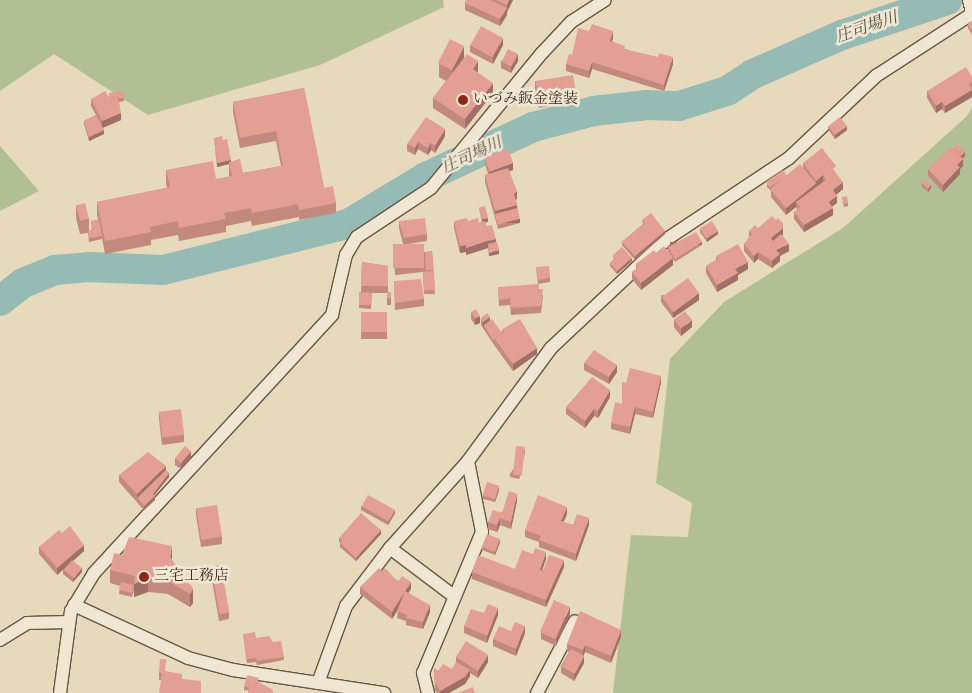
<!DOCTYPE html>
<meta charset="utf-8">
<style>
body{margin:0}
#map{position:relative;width:972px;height:693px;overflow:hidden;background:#e6d9bc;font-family:"Old Standard TT","Noto Serif JP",serif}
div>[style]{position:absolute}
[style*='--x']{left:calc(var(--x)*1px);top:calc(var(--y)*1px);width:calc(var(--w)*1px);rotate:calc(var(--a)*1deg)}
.green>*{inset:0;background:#b1c094}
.river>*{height:30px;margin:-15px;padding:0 15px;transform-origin:15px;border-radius:15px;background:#96bab4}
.roads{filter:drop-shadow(1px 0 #695545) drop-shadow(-1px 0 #695545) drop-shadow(0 1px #695545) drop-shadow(0 -1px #695545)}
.minor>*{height:12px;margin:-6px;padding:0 6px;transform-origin:6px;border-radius:6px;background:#efe6d3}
.wall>*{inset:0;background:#c3897f;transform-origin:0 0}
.shaded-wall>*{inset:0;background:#9f6f68;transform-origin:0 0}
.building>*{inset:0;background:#e39f94;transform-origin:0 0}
.dots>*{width:14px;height:14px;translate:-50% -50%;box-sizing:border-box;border:2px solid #efe6d3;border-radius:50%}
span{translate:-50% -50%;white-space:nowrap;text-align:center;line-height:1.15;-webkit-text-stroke:5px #efe6d3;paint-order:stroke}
.poi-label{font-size:15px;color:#3f291d}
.left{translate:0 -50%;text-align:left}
.water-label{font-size:16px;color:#554d43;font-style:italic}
</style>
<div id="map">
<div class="green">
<div style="clip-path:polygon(0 0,443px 0,444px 7px,320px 65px,148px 115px,54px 54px,0 91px)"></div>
<div style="clip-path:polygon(972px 108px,972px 693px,613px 693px,631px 535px,688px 537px,692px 503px,656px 483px,670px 359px,724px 302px,843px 228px,967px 116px)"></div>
<div style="clip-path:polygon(0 146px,39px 191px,0 211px)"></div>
</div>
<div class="river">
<div style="--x:0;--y:301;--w:29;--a:-38"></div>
<div style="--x:23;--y:283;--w:35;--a:-22"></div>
<div style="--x:55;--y:270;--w:33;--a:-5"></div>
<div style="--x:88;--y:267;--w:75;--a:2.3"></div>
<div style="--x:163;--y:270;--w:191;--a:-14"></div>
<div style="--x:348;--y:224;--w:91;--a:-31.1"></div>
<div style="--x:426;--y:177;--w:118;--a:-25"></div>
<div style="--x:533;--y:127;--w:63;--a:-14.7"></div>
<div style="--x:594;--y:111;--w:53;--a:-6.5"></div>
<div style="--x:647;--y:105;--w:32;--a:2"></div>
<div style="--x:679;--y:106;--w:50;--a:-17.4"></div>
<div style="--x:727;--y:91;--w:31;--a:-33"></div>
<div style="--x:753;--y:74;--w:97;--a:-23.7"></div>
<div style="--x:842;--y:35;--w:111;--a:-18.4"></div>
</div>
<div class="roads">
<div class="minor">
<div style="--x:969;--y:0;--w:12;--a:76"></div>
<div style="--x:390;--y:548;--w:81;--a:37"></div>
<div style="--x:74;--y:605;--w:126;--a:24.9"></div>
<div style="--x:188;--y:658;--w:47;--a:14.9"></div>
<div style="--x:233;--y:670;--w:153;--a:8.7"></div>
<div style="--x:0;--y:640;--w:32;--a:-32"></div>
<div style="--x:27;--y:623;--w:42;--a:-1.4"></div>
<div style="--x:318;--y:683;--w:82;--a:-70"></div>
<div style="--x:346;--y:606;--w:73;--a:-52.8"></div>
<div style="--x:390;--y:548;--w:117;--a:-48.1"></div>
<div style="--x:60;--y:693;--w:83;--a:-82.4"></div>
<div style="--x:71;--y:611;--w:44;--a:-58.8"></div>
<div style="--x:94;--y:573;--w:351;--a:-47.3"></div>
<div style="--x:332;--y:315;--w:62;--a:-76.9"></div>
<div style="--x:346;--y:255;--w:21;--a:-59"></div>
<div style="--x:357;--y:237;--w:89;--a:-33.5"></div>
<div style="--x:431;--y:188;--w:175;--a:-50.6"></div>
<div style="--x:542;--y:53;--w:42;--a:-46.9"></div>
<div style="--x:571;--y:22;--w:40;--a:-32.9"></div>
<div style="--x:428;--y:693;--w:21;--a:-104"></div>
<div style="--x:423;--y:673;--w:153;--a:-67.3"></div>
<div style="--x:482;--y:532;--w:72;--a:-101.2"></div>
<div style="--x:468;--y:461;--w:140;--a:-53.7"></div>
<div style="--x:551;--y:348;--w:159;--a:-43.2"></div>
<div style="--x:667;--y:239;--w:146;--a:-33.6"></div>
<div style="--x:789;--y:158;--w:120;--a:-43.3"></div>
<div style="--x:876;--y:76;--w:114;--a:-32.9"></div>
<div style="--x:537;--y:693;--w:81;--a:-62.2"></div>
</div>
</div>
<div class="wall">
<div style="clip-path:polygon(466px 0,513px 0,507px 12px,507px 15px,500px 26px,465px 10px,465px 3px)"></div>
<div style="clip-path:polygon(972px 21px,972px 35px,968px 28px,968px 24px)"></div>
<div style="clip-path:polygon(613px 38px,612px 41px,625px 49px,673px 64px,664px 91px,592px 69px,589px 78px,566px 71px,566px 64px,572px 55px)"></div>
<div style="clip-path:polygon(470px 45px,503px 45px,493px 64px,470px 52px)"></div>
<div style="clip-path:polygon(464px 58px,478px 71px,477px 72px,493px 93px,465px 129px,433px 108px,433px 98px,446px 81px,439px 77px,439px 64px)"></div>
<div style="clip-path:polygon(501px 61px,518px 61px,511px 73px,501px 68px)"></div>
<div style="clip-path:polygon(972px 77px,972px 97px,945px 113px,942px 109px,936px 113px,927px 98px,927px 91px)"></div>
<div style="clip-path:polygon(535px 81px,576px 95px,576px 102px,539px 108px,535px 88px)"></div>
<div style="clip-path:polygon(304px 88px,324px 188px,336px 203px,336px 213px,299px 220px,299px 217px,252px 226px,251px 221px,226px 226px,226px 232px,179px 241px,178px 235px,151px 240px,151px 245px,105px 254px,102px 238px,102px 239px,89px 242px,88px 233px,80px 234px,76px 218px,76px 205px,89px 219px,89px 231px,92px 230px,91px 221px,98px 220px,97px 215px,97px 202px,167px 188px,166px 183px,166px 170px,216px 179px,229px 177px,229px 164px,217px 167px,214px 138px,223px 140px,231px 161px,243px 173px,281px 166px,276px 141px,240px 148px,233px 112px,233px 102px)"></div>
<div style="clip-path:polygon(123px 91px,124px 101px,119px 102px,121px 120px,103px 128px,104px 134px,89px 141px,84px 124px,84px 121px,96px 115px,91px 106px,91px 99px,109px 98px)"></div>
<div style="clip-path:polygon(828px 126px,847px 130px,835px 139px,828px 129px)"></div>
<div style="clip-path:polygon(445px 136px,435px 153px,431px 150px,428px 155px,418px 149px,415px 155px,407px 151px,407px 144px)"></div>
<div style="clip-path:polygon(952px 148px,965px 156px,962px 158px,963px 166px,960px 169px,960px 174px,943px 192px,928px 176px,928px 169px)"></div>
<div style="clip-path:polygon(485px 158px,513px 170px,509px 171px,517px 198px,516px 200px,520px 223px,498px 229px,485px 182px,485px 175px,488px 174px,485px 164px)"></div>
<div style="clip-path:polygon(803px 163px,836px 173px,843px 189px,836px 195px,837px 203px,832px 206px,833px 215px,804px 232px,794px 219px,794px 212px,797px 210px,796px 207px,786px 215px,771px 197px,771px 191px,767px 187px,767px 183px,787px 176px,803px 168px)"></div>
<div style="clip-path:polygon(922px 183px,931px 188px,928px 192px,922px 187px)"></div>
<div style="clip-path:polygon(842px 197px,848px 203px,848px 206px,844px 207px)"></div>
<div style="clip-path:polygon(479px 208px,488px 222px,485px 222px,486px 226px,496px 242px,499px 254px,489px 256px,488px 248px,466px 255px,466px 252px,460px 253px,454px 228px,454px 221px,468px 221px,479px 223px,482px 222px)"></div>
<div style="clip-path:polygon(642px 220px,665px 234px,635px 260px,622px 245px,622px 242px,643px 224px)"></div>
<div style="clip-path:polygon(399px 221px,427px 234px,427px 241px,408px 244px,425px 252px,432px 251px,435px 294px,424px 294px,423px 272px,395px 275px,393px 244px,403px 244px,399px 228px)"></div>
<div style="clip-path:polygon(758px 228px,783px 235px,782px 236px,789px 251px,780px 256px,780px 261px,772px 268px,758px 259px,754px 263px,744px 251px,744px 244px,749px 238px,749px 231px)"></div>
<div style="clip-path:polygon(700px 229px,718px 234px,707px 242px,700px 232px)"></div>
<div style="clip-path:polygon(702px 245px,675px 262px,673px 259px,673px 265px,641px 290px,632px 279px,632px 272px,636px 269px,636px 264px,656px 253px,670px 254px,668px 251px,668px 247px)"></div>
<div style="clip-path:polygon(613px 255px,632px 261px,617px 274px,610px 266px,610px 263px,614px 259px)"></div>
<div style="clip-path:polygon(716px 256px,748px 269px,738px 275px,738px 280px,717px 292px,706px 273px,706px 266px,716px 260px)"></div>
<div style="clip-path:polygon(362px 262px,388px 266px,388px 292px,391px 292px,391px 305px,387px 305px,387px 293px,372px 293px,371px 309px,359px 308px,359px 292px,361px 292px)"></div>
<div style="clip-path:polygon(536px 267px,550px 278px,550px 282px,538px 284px)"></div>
<div style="clip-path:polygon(394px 281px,424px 299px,424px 306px,395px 310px)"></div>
<div style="clip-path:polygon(498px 287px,539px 289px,543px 296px,541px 313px,511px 315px,510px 305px,499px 306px)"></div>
<div style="clip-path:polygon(661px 295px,699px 300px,673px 318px,661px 302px)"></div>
<div style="left:361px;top:312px;width:26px;height:27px"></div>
<div style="clip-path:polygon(471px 312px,480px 323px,475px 325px,471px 319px)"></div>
<div style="clip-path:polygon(481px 318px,490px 321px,502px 333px,502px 329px,537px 354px,513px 371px,494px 345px,481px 325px)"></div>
<div style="clip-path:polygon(674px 320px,692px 327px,681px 336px,674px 327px)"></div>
<div style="clip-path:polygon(584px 363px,617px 372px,609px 384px,584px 370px)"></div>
<div style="clip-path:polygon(661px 382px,653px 418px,635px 414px,630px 434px,611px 429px,611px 423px,622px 404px,626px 383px)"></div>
<div style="clip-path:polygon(610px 397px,598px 418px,594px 416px,585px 428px,566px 414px,566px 407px)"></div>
<div style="clip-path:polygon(159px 412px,184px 435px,184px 442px,162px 445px,159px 419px)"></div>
<div style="clip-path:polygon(525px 451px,519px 479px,510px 477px,510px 474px)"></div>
<div style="clip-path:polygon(175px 458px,191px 458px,181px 469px,175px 465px)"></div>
<div style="clip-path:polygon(166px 471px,169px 477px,154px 495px,155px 500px,144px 510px,119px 482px,119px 475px)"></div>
<div style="clip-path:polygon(499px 490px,495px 502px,483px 499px,483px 495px)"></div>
<div style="clip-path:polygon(517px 501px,511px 529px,500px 525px,497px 532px,488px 529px,488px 522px)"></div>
<div style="clip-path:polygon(361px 506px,395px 513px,388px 525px,361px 510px)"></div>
<div style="clip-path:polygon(196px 508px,222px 537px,222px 544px,201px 547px,196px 515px)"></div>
<div style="clip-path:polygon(567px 514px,563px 522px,573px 525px,589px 525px,576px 561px,539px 547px,539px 542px,525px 537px,525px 530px)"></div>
<div style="clip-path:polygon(62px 533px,84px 551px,73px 561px,82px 572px,73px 582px,63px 574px,63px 570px,66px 567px,57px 575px,39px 554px,39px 547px)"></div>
<div style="clip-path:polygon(381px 534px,356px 561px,340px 547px,340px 543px,339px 541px,339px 538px)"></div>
<div style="clip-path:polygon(500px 542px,495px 555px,482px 550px,482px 547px)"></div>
<div style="clip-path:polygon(122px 555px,172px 560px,193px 589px,193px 603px,190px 607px,168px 594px,148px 592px,134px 597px,134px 589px,132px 597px,119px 594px,120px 586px,110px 583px,110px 570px)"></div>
<div style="clip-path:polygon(546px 559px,542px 570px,564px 567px,546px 607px,472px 579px,472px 572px,515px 569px)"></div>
<div style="clip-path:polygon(211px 567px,229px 612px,229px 619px,219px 621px,211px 574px)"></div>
<div style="clip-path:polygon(382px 571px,411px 589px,408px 593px,430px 612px,423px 629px,406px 625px,406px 621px,397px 618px,398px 610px,392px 619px,360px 594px,360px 587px)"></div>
<div style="clip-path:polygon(484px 613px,498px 615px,487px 643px,464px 633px,464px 626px)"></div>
<div style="clip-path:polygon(570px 614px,556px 646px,541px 639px,541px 632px)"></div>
<div style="clip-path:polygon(511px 631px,525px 633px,516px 656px,493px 646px,493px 639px)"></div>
<div style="clip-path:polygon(243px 634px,256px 638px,284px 657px,284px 660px,257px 665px,256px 662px,247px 663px)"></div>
<div style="clip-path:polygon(621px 637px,611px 663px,585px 652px,583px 656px,584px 663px,574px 681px,561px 673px,561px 666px,569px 652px,567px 651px,567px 644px)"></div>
<div style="clip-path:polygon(456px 657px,488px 662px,478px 678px,470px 673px,470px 676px,465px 684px,449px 693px,437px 693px,435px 690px,434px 668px,438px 671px,452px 669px,456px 663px)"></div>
<div style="clip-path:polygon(166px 659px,161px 680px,159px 680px,159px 673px)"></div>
<div style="clip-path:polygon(259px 681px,258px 682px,273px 693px,244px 690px,244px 687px)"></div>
</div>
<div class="shaded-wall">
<div style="clip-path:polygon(509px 0,513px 0,507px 12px,507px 5px)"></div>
<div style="clip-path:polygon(507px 8px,507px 15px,500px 26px,500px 19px)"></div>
<div style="clip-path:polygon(613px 31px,613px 38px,610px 48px,610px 41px)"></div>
<div style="clip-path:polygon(503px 38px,503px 45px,493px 64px,493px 57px)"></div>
<div style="clip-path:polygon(464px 46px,464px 59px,452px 84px,452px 70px)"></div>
<div style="clip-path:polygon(518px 54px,518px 61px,511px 73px,511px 66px)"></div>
<div style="clip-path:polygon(673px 57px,673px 64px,664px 91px,664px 85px)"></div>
<div style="clip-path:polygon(478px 61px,478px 71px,473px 80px,473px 69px)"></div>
<div style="clip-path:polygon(592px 62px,592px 69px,589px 78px,589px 71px)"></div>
<div style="clip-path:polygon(493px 83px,493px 93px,465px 129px,465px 119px)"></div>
<div style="clip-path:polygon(972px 90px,972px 97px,945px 113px,945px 106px)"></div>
<div style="clip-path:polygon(942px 102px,942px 109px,936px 113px,936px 106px)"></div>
<div style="clip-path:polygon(121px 113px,121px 120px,102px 128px,102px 121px)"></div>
<div style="clip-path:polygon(847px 126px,847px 130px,835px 139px,835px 135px)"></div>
<div style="clip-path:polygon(445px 129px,445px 136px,435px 153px,435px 146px)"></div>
<div style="clip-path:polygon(104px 130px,104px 134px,89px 141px,89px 137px)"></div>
<div style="clip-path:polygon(418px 142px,418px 149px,415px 155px,415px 148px)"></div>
<div style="clip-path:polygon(431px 143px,431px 150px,428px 155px,428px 148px)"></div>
<div style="clip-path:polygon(965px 152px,965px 156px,959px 162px,959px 158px)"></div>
<div style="clip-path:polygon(963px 159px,963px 166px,960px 169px,960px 174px,943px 192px,943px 185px,957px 165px)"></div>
<div style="clip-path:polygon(231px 160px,231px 163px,229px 162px,229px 164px,217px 167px,217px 163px)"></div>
<div style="clip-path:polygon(513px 163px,513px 170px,489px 178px,489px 171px)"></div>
<div style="clip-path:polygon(823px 175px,823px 182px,796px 202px,796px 207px,786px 215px,786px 208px,816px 183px,816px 181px)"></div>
<div style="clip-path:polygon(843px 182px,843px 189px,833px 197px,833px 190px)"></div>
<div style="clip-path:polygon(931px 184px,931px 188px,928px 192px,928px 189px)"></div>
<div style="clip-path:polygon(517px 191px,517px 198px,514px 201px,514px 194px)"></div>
<div style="clip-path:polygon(837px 196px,837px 203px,829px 209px,829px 202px)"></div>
<div style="clip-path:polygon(517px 205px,517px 212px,495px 215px,495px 218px,495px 211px)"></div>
<div style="clip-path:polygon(833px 208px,833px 215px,804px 232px,804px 225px)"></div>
<div style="clip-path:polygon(488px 218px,488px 222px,482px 223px,482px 220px)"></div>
<div style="left:520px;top:219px;width:4px;height:23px;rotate:90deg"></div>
<div style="clip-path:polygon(783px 228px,783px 235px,771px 245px,771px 238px)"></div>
<div style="clip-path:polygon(665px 231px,665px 234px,635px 260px,635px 256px)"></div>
<div style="clip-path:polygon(718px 231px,718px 234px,707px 242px,707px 238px)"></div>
<div style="clip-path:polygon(496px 239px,496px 242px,488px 244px,488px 248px,466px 255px,466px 248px,490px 240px)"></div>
<div style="left:702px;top:242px;width:3px;height:32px;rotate:90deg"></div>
<div style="clip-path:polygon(789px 244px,789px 251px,780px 256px,780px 261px,772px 268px,772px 261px,776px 250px)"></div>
<div style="clip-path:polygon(466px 245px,466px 252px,460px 253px,460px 246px)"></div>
<div style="clip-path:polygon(499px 250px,499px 254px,489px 256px,489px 253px)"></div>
<div style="clip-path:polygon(758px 252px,758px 259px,754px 263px,754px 256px)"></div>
<div style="clip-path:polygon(632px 258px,632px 261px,617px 274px,617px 271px)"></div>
<div style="clip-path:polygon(673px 258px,673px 265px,641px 290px,641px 283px)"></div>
<div style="clip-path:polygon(748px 262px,748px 269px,738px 275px,738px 280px,717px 292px,717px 285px,735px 269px)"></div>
<div style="clip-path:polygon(699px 293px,699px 300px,673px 318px,673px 312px)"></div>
<div style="clip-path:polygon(480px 316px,480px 323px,475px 325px,475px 318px)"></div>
<div style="clip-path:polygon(490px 317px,490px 324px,484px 325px,483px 329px,483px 322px)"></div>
<div style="clip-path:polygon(692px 320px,692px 327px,681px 336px,681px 329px)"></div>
<div style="clip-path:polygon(537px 348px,537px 354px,513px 371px,513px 364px)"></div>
<div style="clip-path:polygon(617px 365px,617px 372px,609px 384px,609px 377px)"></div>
<div style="clip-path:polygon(661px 376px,661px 382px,653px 418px,653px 412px)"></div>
<div style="clip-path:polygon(610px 390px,610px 397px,598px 418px,598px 411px)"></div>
<div style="clip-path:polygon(635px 407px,635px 414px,630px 434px,630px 427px)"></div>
<div style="clip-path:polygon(594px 409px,594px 416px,585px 428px,585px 421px)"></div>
<div style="clip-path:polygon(525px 447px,525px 451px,519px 479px,519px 476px)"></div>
<div style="clip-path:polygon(191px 451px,191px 458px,181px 469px,181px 463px)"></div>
<div style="clip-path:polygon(166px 466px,166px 473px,137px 498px,137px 494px)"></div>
<div style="clip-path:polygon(169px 473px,169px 477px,153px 497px,153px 494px)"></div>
<div style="clip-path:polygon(499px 486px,499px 490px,495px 502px,495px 499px)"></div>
<div style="clip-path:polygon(517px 494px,517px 501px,511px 529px,511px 522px)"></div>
<div style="clip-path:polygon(155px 496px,155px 500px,144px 510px,144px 506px)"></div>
<div style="clip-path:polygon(567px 507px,567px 514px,561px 528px,561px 521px)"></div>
<div style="clip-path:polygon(395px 510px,395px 513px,388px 525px,388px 522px)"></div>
<div style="clip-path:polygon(500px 518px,500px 525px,497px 532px,497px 525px)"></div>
<div style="clip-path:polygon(589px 518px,589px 525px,576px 561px,576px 554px)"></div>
<div style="clip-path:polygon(381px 530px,381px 534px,356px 561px,356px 558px)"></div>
<div style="clip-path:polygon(500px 539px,500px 542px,495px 555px,495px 552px)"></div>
<div style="clip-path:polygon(84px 545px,84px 551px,57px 575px,57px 568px)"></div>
<div style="clip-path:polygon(172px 546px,172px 560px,170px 557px)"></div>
<div style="clip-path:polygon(546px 552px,546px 559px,540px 576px,540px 570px)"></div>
<div style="clip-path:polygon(564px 560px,564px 567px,546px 607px,546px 600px)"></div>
<div style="clip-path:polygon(82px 568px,82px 572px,73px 582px,73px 579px)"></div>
<div style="clip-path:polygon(148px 578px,148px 592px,134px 597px,134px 584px)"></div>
<div style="clip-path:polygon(411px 582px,411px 589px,392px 619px,392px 612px)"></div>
<div style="clip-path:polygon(193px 589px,193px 603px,190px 607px,190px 594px)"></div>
<div style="clip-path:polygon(430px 605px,430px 612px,423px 629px,423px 622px)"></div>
<div style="clip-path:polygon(570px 607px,570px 614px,556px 646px,556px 639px)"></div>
<div style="clip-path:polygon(498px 608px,498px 615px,487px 643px,487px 636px)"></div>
<div style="clip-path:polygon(525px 626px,525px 633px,516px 656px,516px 649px)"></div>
<div style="clip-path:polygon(621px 630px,621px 637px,611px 663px,611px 656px)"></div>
<div style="clip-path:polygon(585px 645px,585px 652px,583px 657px,583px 650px)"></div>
<div style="clip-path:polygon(488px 655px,488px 662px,478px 678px,478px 671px)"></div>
<div style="clip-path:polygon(584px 656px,584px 663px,574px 681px,574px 674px)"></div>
<div style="clip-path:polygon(470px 670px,470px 676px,465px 684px,449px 693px,440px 693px,440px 691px)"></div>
</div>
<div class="building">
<div style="clip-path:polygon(466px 0,490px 0,507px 8px,500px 19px,465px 3px)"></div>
<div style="clip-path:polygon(496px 0,509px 0,507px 5px)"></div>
<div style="clip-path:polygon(972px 21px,972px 32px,968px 24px)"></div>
<div style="clip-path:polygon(592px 24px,613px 31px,610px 41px,625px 46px,624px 49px,658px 57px,659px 53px,673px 57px,664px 85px,592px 62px,589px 71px,566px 64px,569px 54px,572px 55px,578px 28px,589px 31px)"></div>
<div style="left:481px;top:26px;width:25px;height:22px;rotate:29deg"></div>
<div style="left:450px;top:39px;width:16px;height:27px;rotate:27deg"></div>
<div style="left:508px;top:49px;width:11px;height:14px;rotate:27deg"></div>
<div style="clip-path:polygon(467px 54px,478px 61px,473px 69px,493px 83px,465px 119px,433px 98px)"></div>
<div style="clip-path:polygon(966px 67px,972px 77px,972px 82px,969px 84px,972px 90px,945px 106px,942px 102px,936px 106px,927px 91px)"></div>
<div style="left:573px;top:75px;width:20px;height:38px;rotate:81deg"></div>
<div style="clip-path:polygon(304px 88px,324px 188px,333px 186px,336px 203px,299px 210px,291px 164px,283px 166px,276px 131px,240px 138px,233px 102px)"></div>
<div style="clip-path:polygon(105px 91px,110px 99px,117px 96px,121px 113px,102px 121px,91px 99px)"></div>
<div style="clip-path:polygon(123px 91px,124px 98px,118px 98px,117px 96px,109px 99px,109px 93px)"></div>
<div style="clip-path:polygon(96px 115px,104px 130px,89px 137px,84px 121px)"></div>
<div style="clip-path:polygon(426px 117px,445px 129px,435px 146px,431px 143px,428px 148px,418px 142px,415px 148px,407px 144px)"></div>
<div style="left:840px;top:117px;width:11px;height:15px;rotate:52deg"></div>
<div style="clip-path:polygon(222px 136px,223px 140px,227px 139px,231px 160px,217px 163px,214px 138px)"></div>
<div style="left:957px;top:144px;width:11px;height:6px;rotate:45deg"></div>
<div style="clip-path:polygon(951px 147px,963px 159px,957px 165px,960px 167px,943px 185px,928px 169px)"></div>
<div style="clip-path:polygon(822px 148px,836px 166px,833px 169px,843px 182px,833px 190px,837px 196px,829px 202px,833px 208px,804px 225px,794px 212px,800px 207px,796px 202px,826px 180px,823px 175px,816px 181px,803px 163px)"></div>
<div style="left:508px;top:149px;width:15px;height:25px;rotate:70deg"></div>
<div style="clip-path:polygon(240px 159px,243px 173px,291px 164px,299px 204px,252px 213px,251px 208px,224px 213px,226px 219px,179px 228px,178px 221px,150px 227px,151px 232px,105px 241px,97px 202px,170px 187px,166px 170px,213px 161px,216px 179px,232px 176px,229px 162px)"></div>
<div style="left:800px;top:164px;width:25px;height:39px;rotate:50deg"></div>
<div style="clip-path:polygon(508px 168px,517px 191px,514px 194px,517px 205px,495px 211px,485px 175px)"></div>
<div style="left:783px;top:170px;width:7px;height:21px;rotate:56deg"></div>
<div style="clip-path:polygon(925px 179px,931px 184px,928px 189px,922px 183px)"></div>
<div style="clip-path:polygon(847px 196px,848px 203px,844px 204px,842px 197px)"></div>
<div style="left:85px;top:203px;width:16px;height:9px;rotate:76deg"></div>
<div style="left:485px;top:206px;width:12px;height:6px;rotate:76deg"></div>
<div style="left:517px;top:208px;width:11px;height:23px;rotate:75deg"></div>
<div style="clip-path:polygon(651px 213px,665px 231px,635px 256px,622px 242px,645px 223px,642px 220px)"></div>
<div style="clip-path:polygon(772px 216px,776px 220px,778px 218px,783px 223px,783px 228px,771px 238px,773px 241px,781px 234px,789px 244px,776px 250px,780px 254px,772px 261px,758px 252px,754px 256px,744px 244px,752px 234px,749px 231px,755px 225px,758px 228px)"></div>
<div style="clip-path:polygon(425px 218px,427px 234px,404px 238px,399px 221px)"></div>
<div style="clip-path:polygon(467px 218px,468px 221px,478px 218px,479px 223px,485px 221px,490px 240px,466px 248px,466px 245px,460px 246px,454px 221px)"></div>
<div style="clip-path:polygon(99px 220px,102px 236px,89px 238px,88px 231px,93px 230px,91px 221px)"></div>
<div style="left:712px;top:221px;width:12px;height:14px;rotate:59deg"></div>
<div style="clip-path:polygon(492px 225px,496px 239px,489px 241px,490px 240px,486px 226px)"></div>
<div style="clip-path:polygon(696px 232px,702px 242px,675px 259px,668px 247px)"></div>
<div style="clip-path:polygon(497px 242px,499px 250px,489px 253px,488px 244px)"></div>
<div style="left:393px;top:244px;width:31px;height:24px"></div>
<div style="clip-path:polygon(738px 244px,748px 262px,735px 269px,738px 273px,717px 285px,706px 266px,718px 259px,716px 256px)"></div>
<div style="clip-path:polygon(664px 246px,673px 258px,641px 283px,632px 272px,638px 267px,636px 264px,654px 250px,656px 253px)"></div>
<div style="clip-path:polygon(622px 247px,632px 258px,617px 271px,610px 263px,615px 258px,613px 255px)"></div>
<div style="clip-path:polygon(432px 251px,434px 270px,426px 270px,425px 252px)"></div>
<div style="clip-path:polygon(362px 262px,388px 266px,388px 286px,361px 286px)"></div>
<div style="clip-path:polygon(549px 266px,550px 278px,538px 280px,536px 267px)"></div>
<div style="left:434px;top:271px;width:19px;height:11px;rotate:87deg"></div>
<div style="left:688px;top:278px;width:19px;height:32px;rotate:54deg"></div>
<div style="clip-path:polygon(421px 279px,424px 299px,395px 303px,394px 281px)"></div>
<div style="clip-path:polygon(539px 284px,539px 289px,543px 289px,541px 306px,511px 308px,510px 298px,499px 300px,498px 287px)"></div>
<div style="clip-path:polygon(359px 292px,372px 293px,371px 305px,359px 305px)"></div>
<div style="left:387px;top:292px;width:4px;height:6px"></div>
<div style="clip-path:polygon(476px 309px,480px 316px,475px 318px,471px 312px)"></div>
<div style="left:685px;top:311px;width:11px;height:14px;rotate:52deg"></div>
<div style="left:361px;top:312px;width:26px;height:20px"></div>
<div style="clip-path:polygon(487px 313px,490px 317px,483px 322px,481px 318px)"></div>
<div style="clip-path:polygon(492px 319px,502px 333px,494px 338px,494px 342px,484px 325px)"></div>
<div style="clip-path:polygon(520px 319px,537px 348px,513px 364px,494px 338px,504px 332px,502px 329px)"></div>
<div style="clip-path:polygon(594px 350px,617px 365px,609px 377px,584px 363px)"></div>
<div style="clip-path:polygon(630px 368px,661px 376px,653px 412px,635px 407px,630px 427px,611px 423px,615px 402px,622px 404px,622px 382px,626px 383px)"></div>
<div style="clip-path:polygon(592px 377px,610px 390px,598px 411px,594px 409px,585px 421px,566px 407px)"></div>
<div style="left:181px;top:409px;width:26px;height:22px;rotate:83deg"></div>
<div style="left:185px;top:446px;width:8px;height:16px;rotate:40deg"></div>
<div style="left:516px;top:446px;width:9px;height:29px;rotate:6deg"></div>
<div style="clip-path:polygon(148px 452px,166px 466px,137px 494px,119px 475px)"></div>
<div style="clip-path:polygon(166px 470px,169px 473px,153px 494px,155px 496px,144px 506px,137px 498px)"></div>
<div style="left:487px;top:482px;width:13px;height:14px;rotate:18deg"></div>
<div style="clip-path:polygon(509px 491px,517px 494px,511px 522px,500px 518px,497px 525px,488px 522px,493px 510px,502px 513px)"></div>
<div style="left:368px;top:495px;width:31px;height:13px;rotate:29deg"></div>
<div style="clip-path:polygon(538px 495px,567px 507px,561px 521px,573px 525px,577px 514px,589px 518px,576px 554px,539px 540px,541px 536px,525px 530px)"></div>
<div style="left:217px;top:505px;width:32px;height:21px;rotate:81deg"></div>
<div style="clip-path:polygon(361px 513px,381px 530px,356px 558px,340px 543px,342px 541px,339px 538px)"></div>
<div style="clip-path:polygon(70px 526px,84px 545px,57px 568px,39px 547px,59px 530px,62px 533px)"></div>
<div style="left:487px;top:534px;width:14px;height:14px;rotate:21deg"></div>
<div style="clip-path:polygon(129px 537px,172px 546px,170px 557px,193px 589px,190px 594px,168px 581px,148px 578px,134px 584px,135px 576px,110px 570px,114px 553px,122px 555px)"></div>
<div style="clip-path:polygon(535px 548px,546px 552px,540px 570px,543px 571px,549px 555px,564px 560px,546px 600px,472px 572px,478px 555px,515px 569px,522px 550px,533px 554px)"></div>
<div style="left:72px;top:560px;width:13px;height:13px;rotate:39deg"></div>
<div style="left:221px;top:565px;width:48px;height:10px;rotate:80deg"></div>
<div style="clip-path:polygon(379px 568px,382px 571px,385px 568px,398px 582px,402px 576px,411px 582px,392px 612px,360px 587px)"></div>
<div style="left:121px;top:582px;width:13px;height:8px;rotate:13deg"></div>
<div style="clip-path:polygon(405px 591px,430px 605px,423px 622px,406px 618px,407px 615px,397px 611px)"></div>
<div style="left:554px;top:600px;width:17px;height:35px;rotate:24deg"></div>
<div style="clip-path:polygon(488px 604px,498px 608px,487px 636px,464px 626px,471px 609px,484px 613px)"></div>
<div style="clip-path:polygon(580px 611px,621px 630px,611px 656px,585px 645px,583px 650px,567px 644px)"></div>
<div style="clip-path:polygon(515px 622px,525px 626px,516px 649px,493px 639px,499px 626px,511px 631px)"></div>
<div style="clip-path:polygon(255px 632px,256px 638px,269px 636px,273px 642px,281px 641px,284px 657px,257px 661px,256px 658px,247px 659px,243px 634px)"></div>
<div style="left:466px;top:641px;width:26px;height:19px;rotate:32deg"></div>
<div style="left:571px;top:649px;width:15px;height:20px;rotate:28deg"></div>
<div style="clip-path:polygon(160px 659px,166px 659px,165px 671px,182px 674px,182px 679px,201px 681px,201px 693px,159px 693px,162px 673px,159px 673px)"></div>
<div style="clip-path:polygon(456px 662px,470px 670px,465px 677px,440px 691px,435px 683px,434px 668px,438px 671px,443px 664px,452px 669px)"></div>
<div style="clip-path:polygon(247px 675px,259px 678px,254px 688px,244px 687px)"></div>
<div style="clip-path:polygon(258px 682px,273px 690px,273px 693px,248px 693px,249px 687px,254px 688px)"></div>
<div style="clip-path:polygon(473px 687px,475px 693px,458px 693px)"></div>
</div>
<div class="dots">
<div style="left:463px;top:100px;background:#8f2418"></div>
<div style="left:144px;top:577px;background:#8f2418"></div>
</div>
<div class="poi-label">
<span class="left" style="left:473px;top:100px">いづみ鈑金塗装</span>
<span class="left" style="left:154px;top:577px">三宅工務店</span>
</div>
<div class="water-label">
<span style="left:867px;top:28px;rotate:-19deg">庄司場川</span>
<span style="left:472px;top:156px;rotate:-25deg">庄司場川</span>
</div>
</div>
